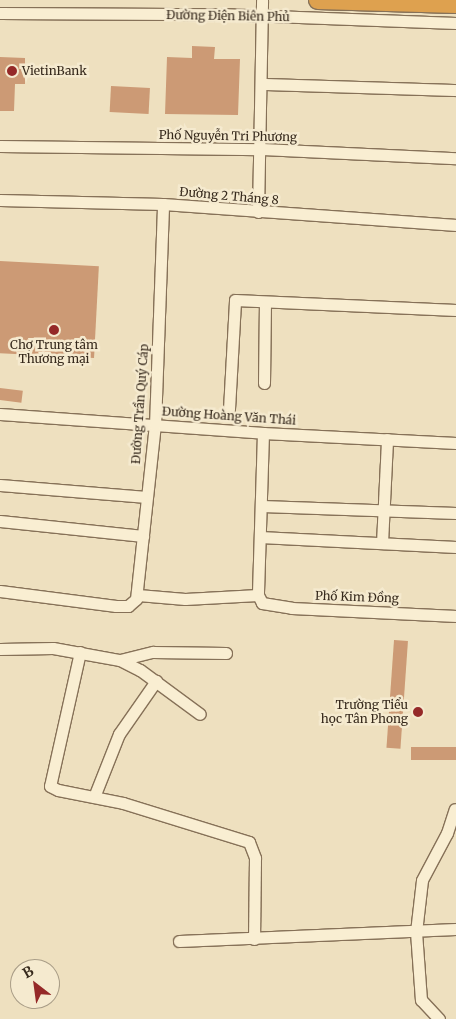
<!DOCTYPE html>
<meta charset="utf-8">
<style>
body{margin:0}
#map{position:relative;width:456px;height:1019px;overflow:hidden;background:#eee0bf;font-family:Merriweather,serif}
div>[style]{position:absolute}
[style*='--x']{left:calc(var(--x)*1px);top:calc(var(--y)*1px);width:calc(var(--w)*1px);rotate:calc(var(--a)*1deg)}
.building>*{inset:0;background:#cc9a75;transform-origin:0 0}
.roads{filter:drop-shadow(1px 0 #867158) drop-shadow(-1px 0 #867158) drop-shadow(0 1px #867158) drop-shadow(0 -1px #867158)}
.minor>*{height:11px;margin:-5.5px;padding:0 5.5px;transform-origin:5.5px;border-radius:5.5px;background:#f9eed2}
.highway>*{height:18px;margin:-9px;padding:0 9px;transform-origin:9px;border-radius:9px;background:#dea14f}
.dots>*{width:14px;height:14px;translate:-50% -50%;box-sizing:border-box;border:2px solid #f5eacf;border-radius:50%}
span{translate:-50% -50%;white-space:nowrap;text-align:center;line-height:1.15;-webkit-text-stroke:5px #f5eacf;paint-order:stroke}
.street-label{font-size:12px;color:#36291c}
.poi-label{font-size:12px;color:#36291c}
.left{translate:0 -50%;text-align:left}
.right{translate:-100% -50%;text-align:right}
.north{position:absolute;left:10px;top:959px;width:50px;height:50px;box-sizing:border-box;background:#f5eacf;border:1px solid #a99d87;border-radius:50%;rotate:330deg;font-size:14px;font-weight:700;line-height:20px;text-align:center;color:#36291c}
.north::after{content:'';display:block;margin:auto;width:18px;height:22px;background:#952928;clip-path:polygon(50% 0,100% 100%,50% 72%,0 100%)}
</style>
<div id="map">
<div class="building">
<div style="clip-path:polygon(192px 46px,215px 47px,214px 59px,240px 59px,238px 115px,165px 114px,167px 57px,192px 58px)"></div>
<div style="clip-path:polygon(0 57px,25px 58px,25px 84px,15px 84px,14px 111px,0 111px)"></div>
<div style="left:111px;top:86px;width:39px;height:26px;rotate:3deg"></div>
<div style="left:0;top:261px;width:99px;height:92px;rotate:3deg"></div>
<div style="left:0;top:388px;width:23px;height:12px;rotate:7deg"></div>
<div style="left:394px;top:640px;width:14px;height:108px;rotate:4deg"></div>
<div style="left:456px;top:747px;width:13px;height:45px;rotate:90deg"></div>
</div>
<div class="roads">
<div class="minor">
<div style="--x:0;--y:13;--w:220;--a:0.3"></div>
<div style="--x:220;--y:14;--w:236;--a:2.2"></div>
<div style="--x:263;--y:84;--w:193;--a:1.8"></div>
<div style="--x:0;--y:146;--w:262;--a:0.7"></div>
<div style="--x:262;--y:149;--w:194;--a:2.7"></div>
<div style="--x:0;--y:200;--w:163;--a:1.4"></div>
<div style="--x:163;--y:204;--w:294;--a:4.1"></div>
<div style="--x:258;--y:212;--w:212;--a:-88.9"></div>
<div style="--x:264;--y:383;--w:80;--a:-89.3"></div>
<div style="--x:229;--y:409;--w:109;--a:-86.8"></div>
<div style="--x:235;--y:300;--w:221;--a:2.6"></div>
<div style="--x:0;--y:414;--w:264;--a:4.1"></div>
<div style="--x:263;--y:433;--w:193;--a:3"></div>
<div style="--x:263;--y:433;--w:162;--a:91.8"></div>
<div style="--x:258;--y:595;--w:9;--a:63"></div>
<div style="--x:262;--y:603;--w:30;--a:9"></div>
<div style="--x:292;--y:608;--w:164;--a:2.8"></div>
<div style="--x:0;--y:485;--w:147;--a:4.7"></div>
<div style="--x:262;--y:506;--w:194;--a:2.1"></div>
<div style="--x:0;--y:521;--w:144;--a:6"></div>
<div style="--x:260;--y:537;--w:196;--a:2.9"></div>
<div style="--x:382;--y:543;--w:104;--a:-87.2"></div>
<div style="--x:0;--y:591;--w:117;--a:7.4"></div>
<div style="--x:116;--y:606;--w:12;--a:0"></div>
<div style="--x:128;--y:606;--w:11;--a:-41"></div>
<div style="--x:136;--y:599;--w:175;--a:-83.8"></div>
<div style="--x:155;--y:425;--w:221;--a:-87.9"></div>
<div style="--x:138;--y:595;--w:47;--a:4.9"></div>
<div style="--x:185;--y:599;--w:73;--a:-3.1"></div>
<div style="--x:0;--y:649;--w:53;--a:-1.1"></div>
<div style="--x:53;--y:648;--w:68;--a:10.2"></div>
<div style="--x:120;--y:660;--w:22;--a:27"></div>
<div style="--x:140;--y:670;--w:74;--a:36.3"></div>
<div style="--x:80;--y:652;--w:137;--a:102.6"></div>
<div style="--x:50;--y:786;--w:9;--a:27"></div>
<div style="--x:58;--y:790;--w:66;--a:11.3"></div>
<div style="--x:123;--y:803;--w:132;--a:17.2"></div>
<div style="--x:249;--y:842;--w:17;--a:69"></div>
<div style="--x:255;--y:858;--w:81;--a:90.7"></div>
<div style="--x:120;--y:660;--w:34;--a:-14"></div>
<div style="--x:153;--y:652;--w:73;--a:0.8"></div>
<div style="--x:94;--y:797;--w:68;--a:-68.4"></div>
<div style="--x:119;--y:734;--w:65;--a:-55.1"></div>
<div style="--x:179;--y:941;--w:277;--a:-2.5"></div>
<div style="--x:439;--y:1019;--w:26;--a:-133"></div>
<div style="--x:421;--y:1000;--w:68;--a:-94.2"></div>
<div style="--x:416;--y:932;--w:52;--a:-83.4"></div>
<div style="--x:422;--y:880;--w:53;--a:-62"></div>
<div style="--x:447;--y:833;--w:25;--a:-72"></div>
</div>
<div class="highway">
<div style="--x:318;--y:0;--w:138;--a:1.7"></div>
</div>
</div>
<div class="dots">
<div style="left:12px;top:71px;background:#952928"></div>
<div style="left:54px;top:330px;background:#952928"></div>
<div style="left:418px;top:712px;background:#952928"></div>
</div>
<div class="street-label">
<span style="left:228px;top:16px;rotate:1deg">Đường Điện Biên Phủ</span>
<span style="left:228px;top:136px;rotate:1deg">Phố Nguyễn Tri Phương</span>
<span style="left:229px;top:196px;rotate:5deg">Đường 2 Tháng 8</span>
<span style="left:140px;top:404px;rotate:-86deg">Đường Trần Quý Cáp</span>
<span style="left:229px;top:416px;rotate:4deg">Đường Hoàng Văn Thái</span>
<span style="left:357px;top:597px;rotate:2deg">Phố Kim Đồng</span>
</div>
<div class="poi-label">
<span class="left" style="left:22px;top:71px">VietinBank</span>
<span style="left:54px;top:352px">Chợ Trung tâm<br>Thương mại</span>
<span class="right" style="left:408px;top:712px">Trường Tiểu<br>học Tân Phong</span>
</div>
<div class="north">B</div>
</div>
